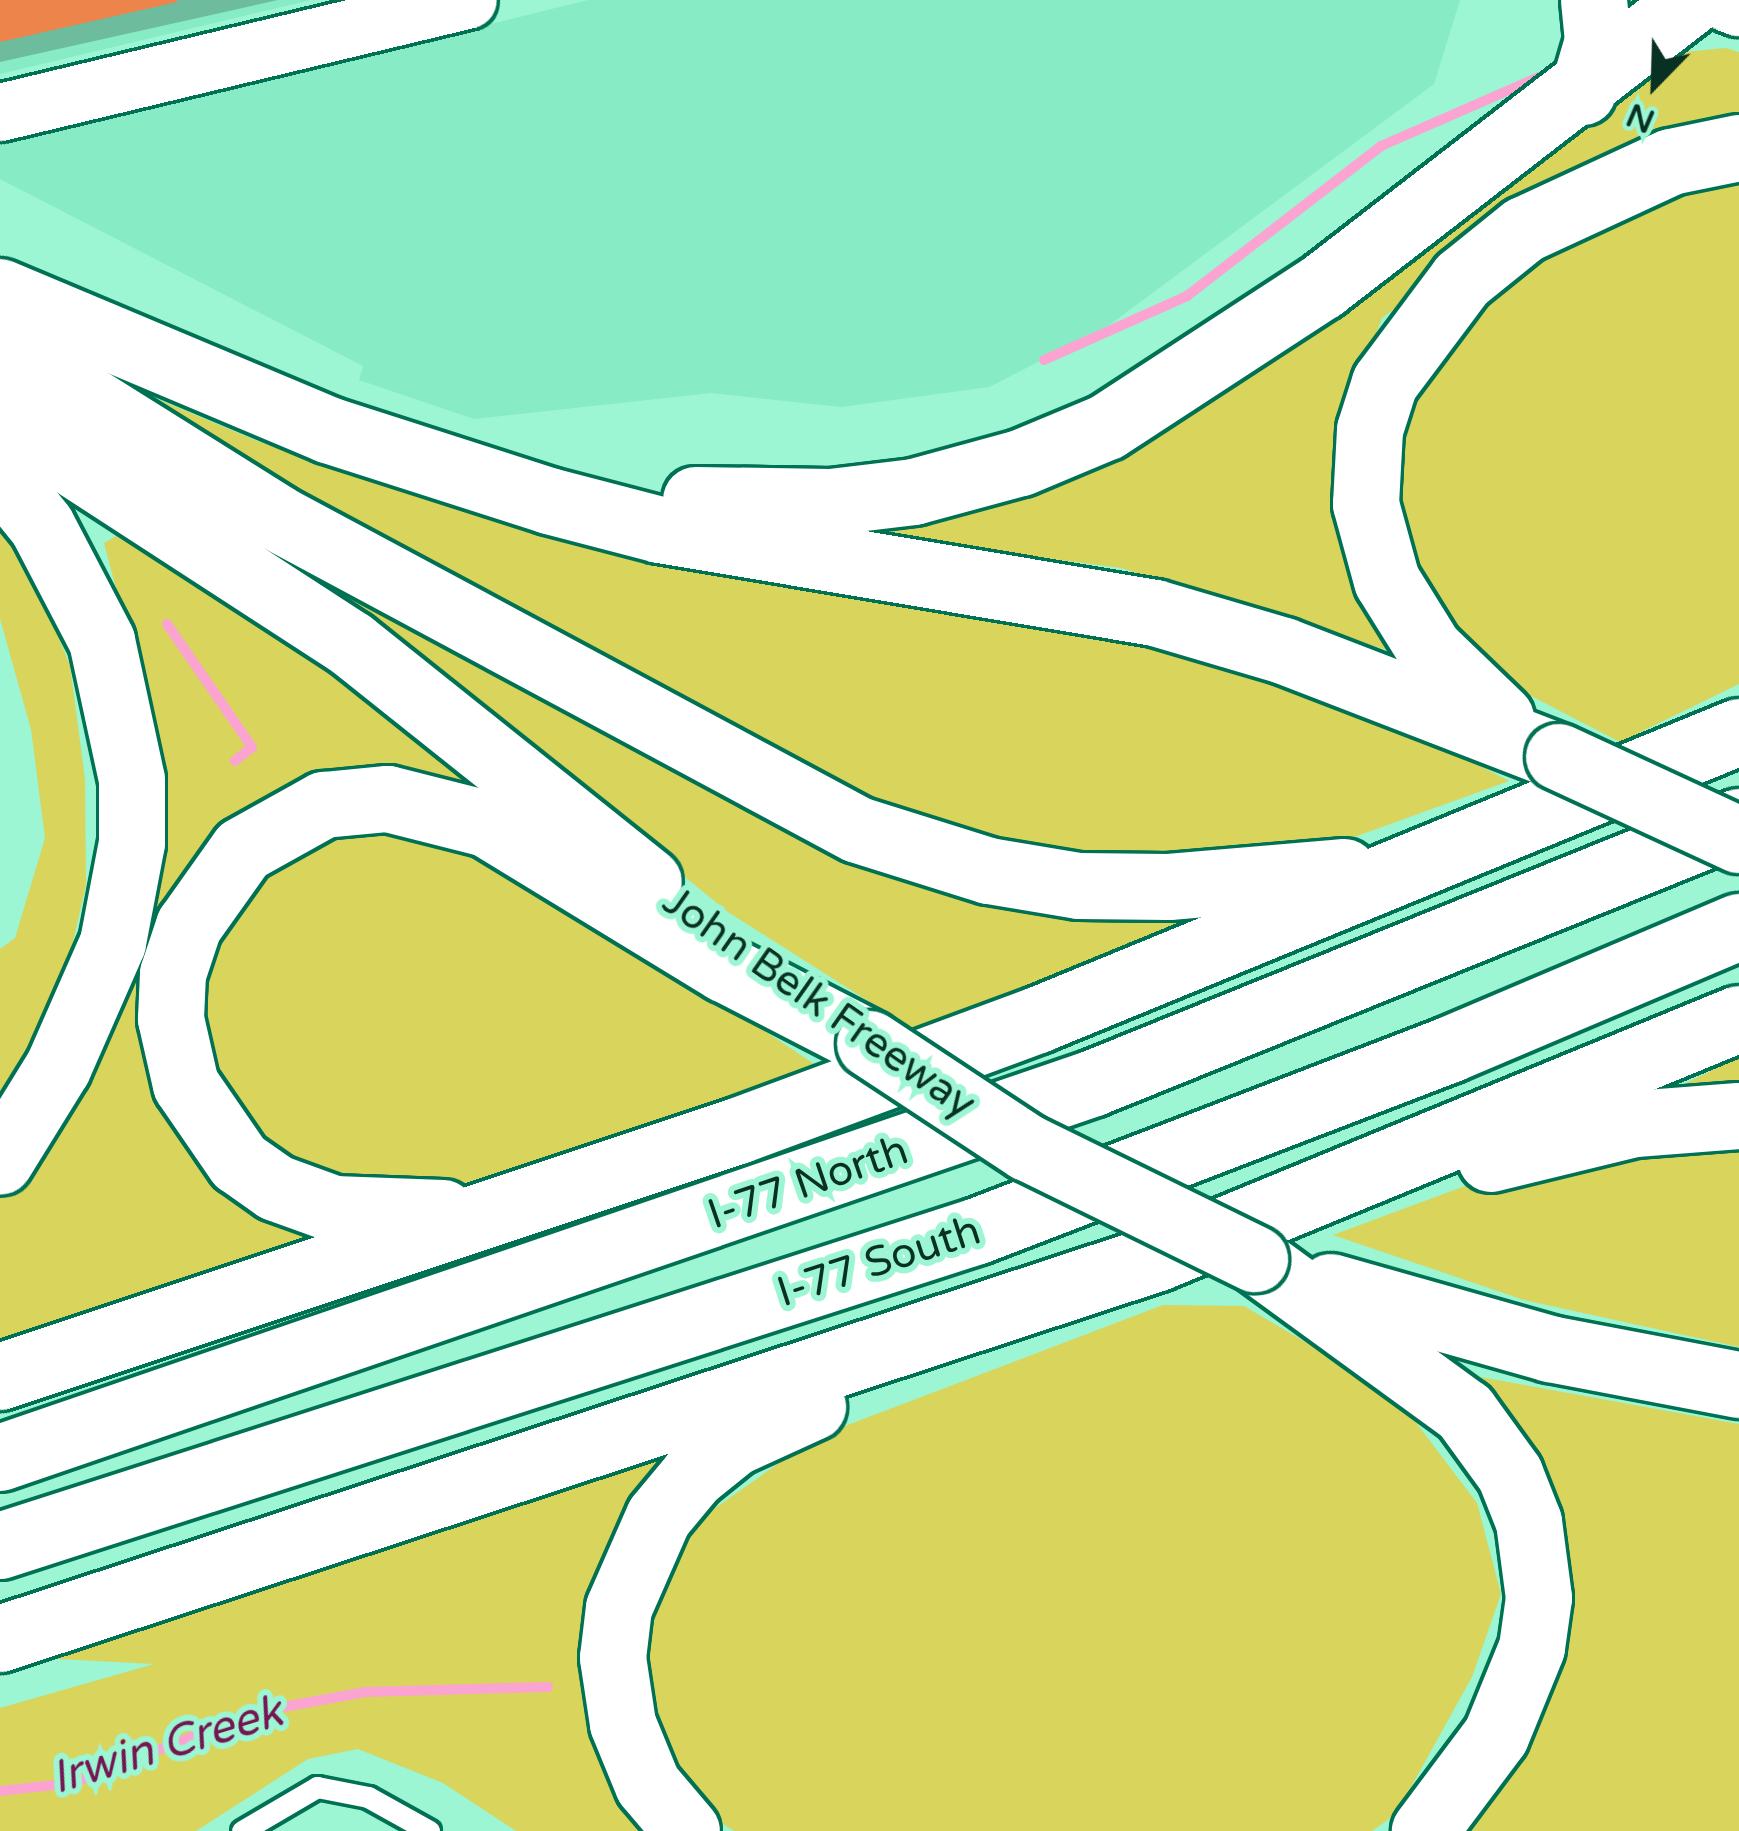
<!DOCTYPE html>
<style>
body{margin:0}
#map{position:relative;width:1739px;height:1831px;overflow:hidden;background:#9cf5d3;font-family:"Varela Round",sans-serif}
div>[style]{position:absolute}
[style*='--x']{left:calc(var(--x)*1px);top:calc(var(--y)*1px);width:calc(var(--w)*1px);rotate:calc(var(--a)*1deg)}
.built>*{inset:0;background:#87ebc5}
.green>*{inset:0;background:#d8d45c}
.shadow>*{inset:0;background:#0003}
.stream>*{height:10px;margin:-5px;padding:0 5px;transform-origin:5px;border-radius:5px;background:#fba4d1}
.building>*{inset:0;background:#ec844c}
.roads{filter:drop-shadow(3px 0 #017154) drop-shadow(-3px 0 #017154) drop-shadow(0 3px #017154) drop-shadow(0 -3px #017154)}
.lane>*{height:21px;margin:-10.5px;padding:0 10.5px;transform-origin:10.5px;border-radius:10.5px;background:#fff}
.secondary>*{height:57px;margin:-28.5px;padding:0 28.5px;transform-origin:28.5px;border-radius:28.5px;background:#fff}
.primary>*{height:66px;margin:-33px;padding:0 33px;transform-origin:33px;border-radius:33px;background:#fff}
.highway>*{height:66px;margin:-33px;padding:0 33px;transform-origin:33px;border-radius:33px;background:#fff}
.bridges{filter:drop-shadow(3px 0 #017154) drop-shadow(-3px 0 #017154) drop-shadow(0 3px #017154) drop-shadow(0 -3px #017154)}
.highway-bridge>*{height:66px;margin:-33px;padding:0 33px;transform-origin:33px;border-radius:33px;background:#fff}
span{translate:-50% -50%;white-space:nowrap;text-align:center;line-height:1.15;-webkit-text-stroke:12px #9cf5d3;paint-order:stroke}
.street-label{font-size:42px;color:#083023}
.water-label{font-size:45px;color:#741651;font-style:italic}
.north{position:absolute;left:1595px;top:24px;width:120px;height:120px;-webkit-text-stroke:9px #9cf5d3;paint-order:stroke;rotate:203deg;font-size:33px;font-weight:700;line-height:48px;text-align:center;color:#083023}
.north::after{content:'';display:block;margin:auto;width:42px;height:54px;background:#083023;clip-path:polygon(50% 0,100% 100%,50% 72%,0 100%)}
</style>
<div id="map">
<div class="built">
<div style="clip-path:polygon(0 0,311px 0,0 74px)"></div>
<div style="clip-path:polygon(588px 0,1460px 0,1434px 84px,1108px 326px,989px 387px,841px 407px,711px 393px,474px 419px,359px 380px,363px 366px,0 179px,0 145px)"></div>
</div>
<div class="green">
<div style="clip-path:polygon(1726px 48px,1739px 52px,1739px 115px,1604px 154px,1382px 318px,1361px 373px,1410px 657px,1121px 568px,800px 525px,1352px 302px,1684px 52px)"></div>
<div style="clip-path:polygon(1739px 167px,1739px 684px,1620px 742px,1514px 687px,1457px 646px,1410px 578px,1388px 463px,1396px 416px,1504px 266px)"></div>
<div style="clip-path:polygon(38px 349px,257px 441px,550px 532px,1138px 640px,1226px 664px,1424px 737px,1509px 781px,1346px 840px,1257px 858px,1041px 858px,906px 826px)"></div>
<div style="clip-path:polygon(0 529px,36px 579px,70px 666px,85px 779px,86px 885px,62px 990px,0 1102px,0 949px,15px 938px,45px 838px,31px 729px,0 619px)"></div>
<div style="clip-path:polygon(116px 536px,307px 650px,480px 784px,470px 796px,283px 797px,152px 1048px,337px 1235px,0 1355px,0 1191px,78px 1066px,130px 641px,104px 543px)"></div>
<div style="clip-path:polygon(280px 549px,730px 789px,1204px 913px,920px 1034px,728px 912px)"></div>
<div style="clip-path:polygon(390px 818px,487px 845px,820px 1068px,437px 1192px,293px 1173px,206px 1076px,195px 961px,268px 855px)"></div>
<div style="clip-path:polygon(1739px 1057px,1739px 1094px,1682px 1096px,1678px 1087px)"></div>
<div style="clip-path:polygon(1739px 1132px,1739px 1347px,1524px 1300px,1333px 1235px,1508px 1170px)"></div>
<div style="clip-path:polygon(1163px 1305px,1244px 1306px,1395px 1395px,1477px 1503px,1501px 1594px,1472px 1677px,1396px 1814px,1372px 1831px,734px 1831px,723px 1824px,674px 1772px,643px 1653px,659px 1582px,701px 1518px,816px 1437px)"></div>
<div style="clip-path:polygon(1453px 1372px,1739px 1424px,1739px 1831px,1464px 1831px,1521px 1755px,1568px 1645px,1557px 1538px)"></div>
<div style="clip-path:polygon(717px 1428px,605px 1586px,655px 1831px,516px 1831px,443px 1783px,358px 1749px,308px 1759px,196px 1831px,0 1831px,0 1708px,154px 1664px,38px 1658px)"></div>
</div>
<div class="shadow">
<div style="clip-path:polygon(0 0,278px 0,0 62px)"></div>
</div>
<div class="stream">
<div style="--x:1044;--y:360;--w:157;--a:-24.1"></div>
<div style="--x:1187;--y:296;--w:245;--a:-37.7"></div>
<div style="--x:1381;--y:146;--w:172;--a:-23.6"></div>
<div style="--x:167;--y:624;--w:150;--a:55.4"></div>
<div style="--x:252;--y:747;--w:22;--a:141"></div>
<div style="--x:0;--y:1791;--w:73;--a:-6.3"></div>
<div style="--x:73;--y:1783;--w:196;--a:-21.2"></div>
<div style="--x:256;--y:1712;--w:111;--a:-10.4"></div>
<div style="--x:365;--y:1692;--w:183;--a:-1.6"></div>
</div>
<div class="building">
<div style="clip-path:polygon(0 0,177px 0,177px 2px,0 42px)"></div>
</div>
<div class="roads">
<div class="lane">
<div style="--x:242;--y:1831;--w:87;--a:-30.4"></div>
<div style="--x:317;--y:1787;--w:52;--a:11.1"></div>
<div style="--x:368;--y:1797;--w:70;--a:29.1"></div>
</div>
<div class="secondary">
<div style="--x:0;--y:112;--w:481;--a:-13.5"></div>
</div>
<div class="primary">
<div style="--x:1731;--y:0;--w:9;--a:21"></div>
</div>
<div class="highway">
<div style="--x:1583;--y:92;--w:53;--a:-73.6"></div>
<div style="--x:1598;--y:41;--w:41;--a:-95.6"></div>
<div style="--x:0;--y:292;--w:356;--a:22.8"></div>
<div style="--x:328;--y:430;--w:232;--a:17.8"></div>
<div style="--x:549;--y:501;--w:115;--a:14.6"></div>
<div style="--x:660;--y:530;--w:502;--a:9.52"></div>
<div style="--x:1155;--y:613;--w:134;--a:16.4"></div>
<div style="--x:1284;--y:651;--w:295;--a:21.1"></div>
<div style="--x:0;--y:344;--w:327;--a:32.1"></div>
<div style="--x:277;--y:518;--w:659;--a:28.24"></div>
<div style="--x:858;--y:830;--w:137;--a:17.4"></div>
<div style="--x:989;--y:871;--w:91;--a:9.5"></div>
<div style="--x:1079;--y:886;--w:90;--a:0.6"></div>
<div style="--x:1169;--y:887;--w:176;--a:-4.9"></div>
<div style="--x:0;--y:416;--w:419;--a:33"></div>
<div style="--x:351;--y:644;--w:381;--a:38.6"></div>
<div style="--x:0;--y:474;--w:67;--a:51.1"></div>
<div style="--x:42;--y:526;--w:130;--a:62.4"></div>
<div style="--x:102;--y:641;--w:142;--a:77.8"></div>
<div style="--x:132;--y:780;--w:63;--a:90"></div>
<div style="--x:132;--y:843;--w:102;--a:100.8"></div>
<div style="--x:113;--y:943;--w:137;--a:113.7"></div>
<div style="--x:58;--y:1068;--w:110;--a:121.7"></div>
<div style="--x:696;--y:500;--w:135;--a:0.8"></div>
<div style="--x:831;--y:502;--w:84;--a:-6.9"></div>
<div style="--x:914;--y:492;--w:111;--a:-15.2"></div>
<div style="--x:1021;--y:463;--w:93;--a:-22.7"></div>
<div style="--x:1107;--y:427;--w:257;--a:-33.1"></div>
<div style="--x:1322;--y:287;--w:469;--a:-37.7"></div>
<div style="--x:1501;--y:718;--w:98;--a:-136.2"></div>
<div style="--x:1430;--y:650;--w:81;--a:-121.9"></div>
<div style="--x:1387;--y:581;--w:80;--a:-105.3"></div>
<div style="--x:1366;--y:504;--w:74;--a:-86.9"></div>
<div style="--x:1370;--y:430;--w:49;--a:-72.3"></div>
<div style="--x:1385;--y:383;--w:129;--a:-53.2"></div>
<div style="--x:1462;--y:280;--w:80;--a:-38.9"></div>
<div style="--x:1524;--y:230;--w:162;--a:-24.8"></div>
<div style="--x:1671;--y:162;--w:69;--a:-11.6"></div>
<div style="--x:1491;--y:1159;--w:148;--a:-13.7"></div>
<div style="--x:1635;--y:1124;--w:104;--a:-4.4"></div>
<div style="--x:443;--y:1213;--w:109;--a:-177.9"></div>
<div style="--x:334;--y:1209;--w:62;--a:-160.1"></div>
<div style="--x:276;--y:1188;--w:45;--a:-144.9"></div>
<div style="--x:239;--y:1162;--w:93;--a:-124.5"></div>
<div style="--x:186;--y:1085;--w:68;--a:-102.8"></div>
<div style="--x:171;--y:1019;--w:45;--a:-87.5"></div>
<div style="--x:173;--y:974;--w:51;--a:-71.6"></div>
<div style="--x:189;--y:926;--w:93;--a:-54.6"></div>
<div style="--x:243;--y:850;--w:93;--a:-29.1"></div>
<div style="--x:324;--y:805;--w:64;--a:-5.4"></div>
<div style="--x:388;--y:799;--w:102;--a:14.2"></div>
<div style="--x:487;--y:824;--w:279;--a:31.4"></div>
<div style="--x:725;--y:969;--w:163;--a:27.3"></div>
<div style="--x:1255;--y:1259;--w:260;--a:36.1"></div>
<div style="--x:1465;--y:1412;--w:77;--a:54"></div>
<div style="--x:1510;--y:1474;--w:52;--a:68.4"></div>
<div style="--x:1529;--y:1522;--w:77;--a:82.5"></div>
<div style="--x:1539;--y:1598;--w:50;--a:98"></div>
<div style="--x:1532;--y:1648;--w:95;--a:112.2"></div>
<div style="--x:1496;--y:1736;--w:119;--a:126.8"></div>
<div style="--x:1331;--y:1287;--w:228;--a:15.8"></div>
<div style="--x:1550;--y:1349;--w:192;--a:10.8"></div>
<div style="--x:0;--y:1377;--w:778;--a:-18.43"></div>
<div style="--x:738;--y:1131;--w:320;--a:-20.3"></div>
<div style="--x:1038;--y:1020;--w:758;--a:-22.33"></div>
<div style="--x:0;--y:1458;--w:1156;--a:-18.92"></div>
<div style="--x:1094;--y:1083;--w:696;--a:-22.03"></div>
<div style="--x:0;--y:1546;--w:1027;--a:-17.85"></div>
<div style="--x:978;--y:1231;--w:505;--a:-21.02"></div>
<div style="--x:1449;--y:1050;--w:315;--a:-23"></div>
<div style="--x:0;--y:1639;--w:1219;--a:-18.21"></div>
<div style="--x:1158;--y:1258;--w:628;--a:-22.36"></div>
<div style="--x:687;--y:1831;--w:60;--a:-130.3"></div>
<div style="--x:648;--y:1785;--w:66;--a:-112.3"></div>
<div style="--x:623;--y:1724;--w:67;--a:-98.6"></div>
<div style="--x:613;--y:1658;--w:50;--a:-83.2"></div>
<div style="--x:619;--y:1608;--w:99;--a:-66.3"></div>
<div style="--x:659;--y:1517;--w:53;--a:-50.3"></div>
<div style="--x:693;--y:1476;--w:53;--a:-38.8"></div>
<div style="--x:734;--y:1443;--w:87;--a:-24.5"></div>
</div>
</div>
<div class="bridges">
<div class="highway-bridge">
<div style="--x:1559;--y:757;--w:198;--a:24.8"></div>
<div style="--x:870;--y:1044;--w:189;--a:33.4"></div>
<div style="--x:1028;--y:1148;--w:253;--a:26.1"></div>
</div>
</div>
<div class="street-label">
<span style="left:819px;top:1003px;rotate:35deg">John Belk Freeway</span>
<span style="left:808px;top:1183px;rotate:-19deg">I-77 North</span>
<span style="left:879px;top:1262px;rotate:-18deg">I-77 South</span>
</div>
<div class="water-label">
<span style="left:167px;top:1746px;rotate:-17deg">Irwin Creek</span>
</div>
<div class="north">N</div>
</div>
